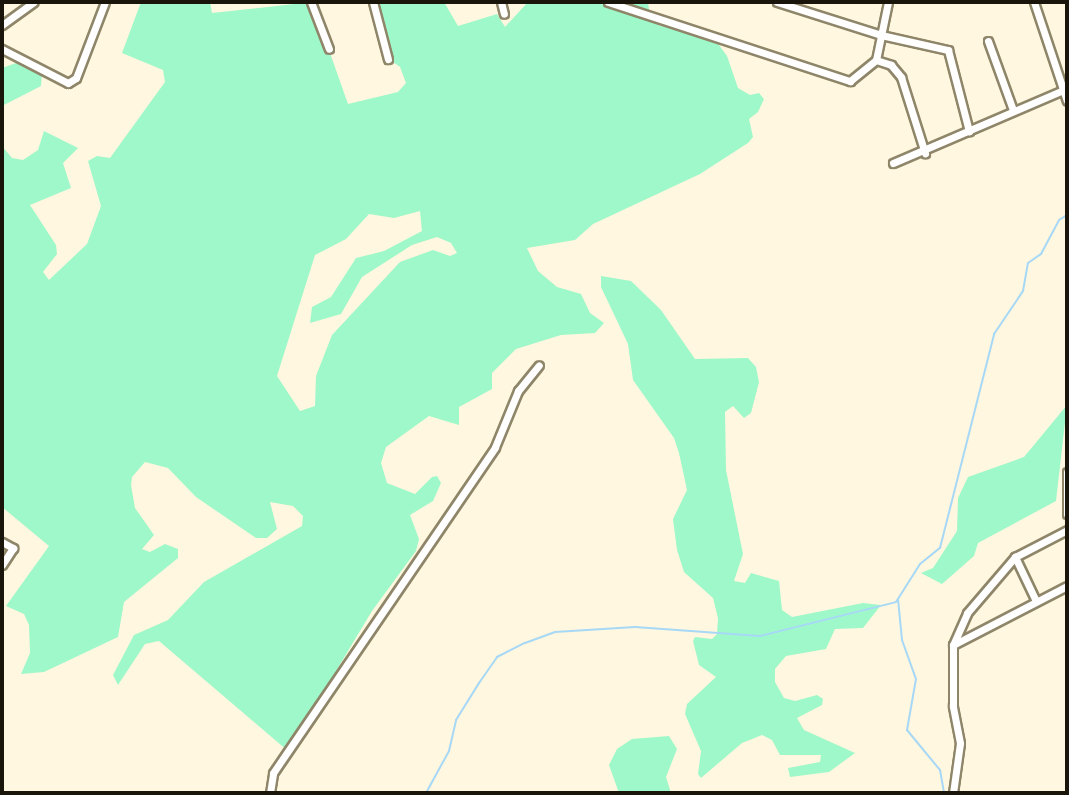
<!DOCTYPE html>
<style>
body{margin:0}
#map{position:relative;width:1069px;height:795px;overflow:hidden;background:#fff7df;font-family:"Roboto Condensed",sans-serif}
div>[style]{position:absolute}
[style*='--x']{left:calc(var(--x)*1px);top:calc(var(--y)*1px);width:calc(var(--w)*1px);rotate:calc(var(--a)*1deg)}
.green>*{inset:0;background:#9ff8c9}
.stream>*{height:2px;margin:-1px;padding:0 1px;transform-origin:1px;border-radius:1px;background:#a7d8f6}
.roads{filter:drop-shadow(2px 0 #8f866a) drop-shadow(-2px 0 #8f866a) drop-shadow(0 2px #8f866a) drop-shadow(0 -2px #8f866a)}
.minor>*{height:7px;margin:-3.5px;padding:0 3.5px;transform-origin:3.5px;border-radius:3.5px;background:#fff}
span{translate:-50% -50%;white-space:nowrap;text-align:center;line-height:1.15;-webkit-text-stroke:7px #fff;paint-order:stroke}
.frame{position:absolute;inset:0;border:4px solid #19150a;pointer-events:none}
</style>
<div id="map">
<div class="green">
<div style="clip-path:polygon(evenodd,141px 2px,210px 2px,212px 13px,312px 2px,348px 104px,398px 92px,406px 83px,400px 67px,389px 59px,377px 2px,444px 2px,458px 26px,497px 14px,505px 27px,528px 2px,648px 2px,650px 17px,660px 26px,702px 29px,711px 34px,727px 56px,738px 88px,750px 95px,759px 93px,764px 99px,758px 112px,749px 119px,753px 137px,748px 143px,700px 174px,593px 224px,575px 240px,527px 248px,538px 271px,557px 287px,581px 294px,590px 313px,604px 323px,595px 333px,561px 335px,516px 349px,492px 373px,492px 389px,459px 407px,459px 425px,429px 416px,386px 447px,381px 463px,387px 483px,415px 494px,432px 477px,437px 476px,441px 483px,433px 501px,410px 515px,419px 539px,416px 551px,372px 611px,288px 751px,159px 641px,145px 644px,118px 685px,113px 675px,134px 635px,168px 620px,204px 582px,302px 526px,303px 516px,293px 506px,270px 502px,277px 529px,267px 538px,256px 538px,196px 497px,168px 468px,145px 462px,132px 477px,131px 485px,135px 508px,154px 535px,142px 549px,150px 552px,165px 544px,178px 549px,178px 558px,124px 602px,118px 637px,44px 672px,21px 674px,30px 653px,29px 625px,24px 614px,6px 606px,49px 546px,2px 507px,2px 146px,12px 158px,23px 160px,38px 150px,44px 131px,78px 148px,63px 163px,71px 188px,30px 205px,56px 245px,57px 254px,43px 272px,49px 280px,87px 244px,101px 206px,88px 161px,97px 156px,110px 158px,165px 82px,163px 70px,122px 53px,141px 2px,420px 211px,422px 231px,384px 251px,356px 258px,331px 297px,312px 307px,310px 323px,341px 314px,362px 277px,412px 245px,437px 237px,451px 243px,457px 253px,450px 256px,433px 250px,400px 262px,332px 335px,316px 376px,315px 406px,300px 411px,277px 376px,315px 255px,346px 239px,369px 214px,394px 218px,420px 211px)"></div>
<div style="clip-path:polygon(19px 62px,42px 73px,41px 86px,2px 106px,2px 68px)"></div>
<div style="clip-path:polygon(601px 276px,631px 281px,661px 310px,695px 359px,748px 358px,756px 367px,759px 382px,751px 413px,744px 418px,733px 406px,725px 412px,726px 470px,743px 554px,734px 581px,745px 583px,751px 573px,779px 581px,782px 610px,792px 617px,863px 603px,881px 605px,863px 628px,835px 629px,826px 649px,786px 656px,775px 669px,775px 682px,784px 698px,795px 701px,817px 695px,823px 699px,822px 705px,797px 718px,804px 730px,855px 753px,829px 772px,790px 777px,788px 768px,820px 762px,821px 755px,780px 755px,772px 740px,762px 735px,742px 743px,701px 778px,698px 774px,701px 751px,685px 714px,687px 704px,716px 677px,699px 665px,693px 641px,695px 637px,712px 639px,717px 634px,718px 618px,713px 598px,684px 572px,677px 550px,673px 519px,687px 490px,679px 453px,674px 438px,633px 380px,628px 344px,601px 287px)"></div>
<div style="clip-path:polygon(1067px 405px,1056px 501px,978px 543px,974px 556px,942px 584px,921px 573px,933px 568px,957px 531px,958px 498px,968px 477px,1024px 457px)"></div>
<div style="clip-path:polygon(669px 736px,677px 749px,666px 777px,671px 793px,619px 793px,609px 765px,617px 749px,632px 739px)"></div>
</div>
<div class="stream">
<div style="--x:898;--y:599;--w:41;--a:84.4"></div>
<div style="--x:902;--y:640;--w:41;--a:70.3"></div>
<div style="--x:916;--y:679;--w:52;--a:100"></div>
<div style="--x:907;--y:730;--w:52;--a:50.5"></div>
<div style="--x:940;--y:770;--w:23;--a:80"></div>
<div style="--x:426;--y:793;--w:48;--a:-61.3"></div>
<div style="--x:449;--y:751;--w:32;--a:-77"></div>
<div style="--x:456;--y:720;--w:44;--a:-58.1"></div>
<div style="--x:479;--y:683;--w:32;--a:-55"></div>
<div style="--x:497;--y:657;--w:31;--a:-27"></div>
<div style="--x:525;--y:643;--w:32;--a:-20"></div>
<div style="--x:555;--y:632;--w:80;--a:-3.6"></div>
<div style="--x:635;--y:627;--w:125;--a:4.1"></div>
<div style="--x:760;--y:636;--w:140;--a:-14"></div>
<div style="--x:896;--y:602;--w:45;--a:-57.7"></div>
<div style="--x:920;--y:564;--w:26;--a:-39"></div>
<div style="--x:940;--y:548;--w:221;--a:-75.8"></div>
<div style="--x:994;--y:334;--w:52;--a:-56"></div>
<div style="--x:1023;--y:291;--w:28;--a:-80"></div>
<div style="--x:1028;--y:263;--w:16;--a:-35"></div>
<div style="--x:1041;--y:254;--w:38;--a:-62"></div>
<div style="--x:1059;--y:220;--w:9;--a:-32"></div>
</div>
<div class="roads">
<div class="minor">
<div style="--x:311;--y:2;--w:50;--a:69"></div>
<div style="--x:373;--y:2;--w:59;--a:75.3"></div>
<div style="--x:501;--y:2;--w:12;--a:76"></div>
<div style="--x:608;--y:2;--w:255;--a:18.1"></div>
<div style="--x:850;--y:81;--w:33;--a:-39"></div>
<div style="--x:777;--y:2;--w:109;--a:17.6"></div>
<div style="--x:881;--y:35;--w:69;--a:12.6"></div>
<div style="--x:948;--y:50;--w:84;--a:75.5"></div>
<div style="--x:1034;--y:2;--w:104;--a:71.6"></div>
<div style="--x:2;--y:25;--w:39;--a:-36"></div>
<div style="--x:988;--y:41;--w:73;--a:70.1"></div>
<div style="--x:2;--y:49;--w:74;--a:27.3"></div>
<div style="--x:68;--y:83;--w:9;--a:-32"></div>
<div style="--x:76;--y:78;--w:81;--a:-69.1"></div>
<div style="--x:876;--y:60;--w:16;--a:18"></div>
<div style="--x:891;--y:65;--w:16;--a:50"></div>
<div style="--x:901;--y:77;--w:80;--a:72.5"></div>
<div style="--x:876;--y:60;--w:59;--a:-78.3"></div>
<div style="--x:893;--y:163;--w:185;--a:-23.2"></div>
<div style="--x:1067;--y:472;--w:42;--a:90"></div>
<div style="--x:2;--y:542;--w:13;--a:29"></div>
<div style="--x:13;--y:548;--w:20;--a:123"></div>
<div style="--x:1015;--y:557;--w:49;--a:64.5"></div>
<div style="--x:953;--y:645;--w:128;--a:-27.4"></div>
<div style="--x:270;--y:793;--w:20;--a:-81"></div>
<div style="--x:273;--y:773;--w:394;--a:-55.7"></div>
<div style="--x:495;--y:447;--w:61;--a:-67.7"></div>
<div style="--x:518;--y:391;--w:33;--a:-51"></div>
<div style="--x:953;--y:793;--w:50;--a:-82"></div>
<div style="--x:960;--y:743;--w:38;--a:-101"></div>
<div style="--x:953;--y:706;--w:61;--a:-90"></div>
<div style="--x:953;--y:645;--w:35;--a:-66"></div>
<div style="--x:967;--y:613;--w:74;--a:-49.4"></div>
<div style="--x:1015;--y:557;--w:59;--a:-27.4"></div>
</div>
</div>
<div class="frame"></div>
</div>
